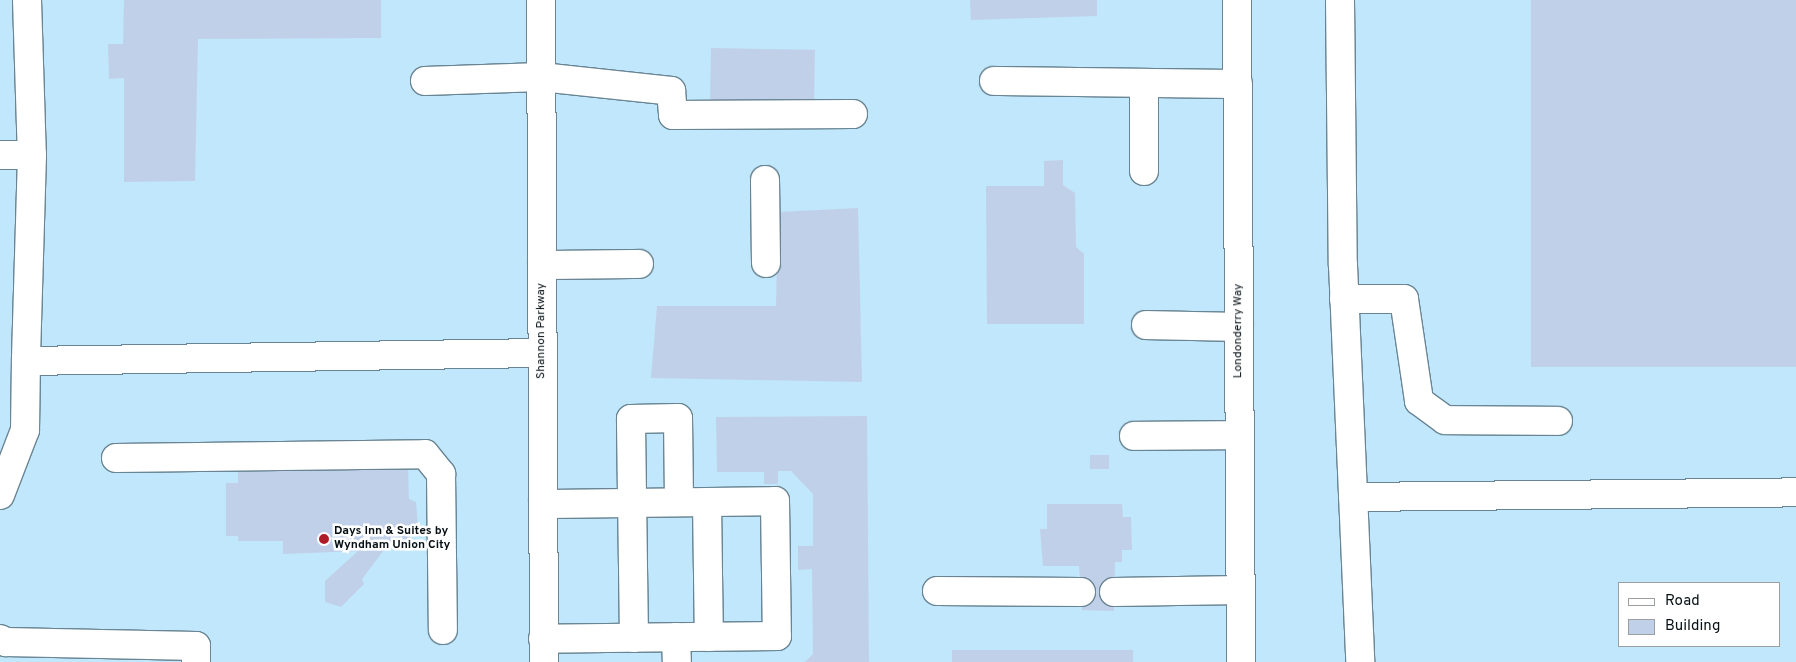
<!DOCTYPE html>
<style>
body{margin:0}
#map{position:relative;width:1796px;height:662px;overflow:hidden;background:#d8f1fe;font-family:Overpass,sans-serif}
div>[style]{position:absolute}
[style*='--x']{left:calc(var(--x)*1px);top:calc(var(--y)*1px);width:calc(var(--w)*1px);rotate:calc(var(--a)*1deg)}
.built>*{inset:0;background:#c0e7fb}
.building>*{inset:0;background:#c1d0e9;transform-origin:0 0}
.roads{filter:drop-shadow(1px 0 #698593) drop-shadow(-1px 0 #698593) drop-shadow(0 1px #698593) drop-shadow(0 -1px #698593)}
.minor>*{height:28px;margin:-14px;padding:0 14px;transform-origin:14px;border-radius:14px;background:#fff}
.dots>*{width:14px;height:14px;translate:-50% -50%;box-sizing:border-box;border:2px solid #fff;border-radius:50%}
span{translate:-50% -50%;white-space:nowrap;text-align:center;line-height:1.15;-webkit-text-stroke:5px #fff;paint-order:stroke}
.street-label{font-size:12px;color:#050f14}
.poi-label{font-size:12px;color:#050f14;font-weight:700}
.left{translate:0 -50%;text-align:left}
.legend{position:absolute;left:1618px;top:582px;width:162px;height:65px;box-sizing:border-box;background:#fff;border:1px solid #9b9fa1;margin:0;padding:6px 9px;list-style:none;font-size:15px;color:#050f14}
.legend li{display:flex;align-items:center;gap:10px;height:25px}
.legend b{width:25px;border:1px solid #9b9fa1}
</style>
<div id="map">
<div class="built">
<div style="clip-path:polygon(evenodd,0 0,1796px 0,1796px 662px,0 662px,0 0,1620px 583px,1780px 583px,1780px 646px,1620px 646px,1620px 583px)"></div>
</div>
<div class="building">
<div style="clip-path:polygon(124px 0,381px 0,381px 38px,198px 39px,195px 181px,124px 182px,124px 78px,109px 79px,108px 44px,123px 44px)"></div>
<div style="clip-path:polygon(970px 0,1097px 0,1097px 16px,971px 20px)"></div>
<div style="left:1531px;top:0;width:265px;height:367px"></div>
<div style="left:711px;top:48px;width:104px;height:57px;rotate:1deg"></div>
<div style="clip-path:polygon(1063px 160px,1063px 185px,1075px 193px,1076px 247px,1084px 254px,1084px 324px,987px 324px,986px 186px,1044px 186px,1044px 161px)"></div>
<div style="clip-path:polygon(858px 208px,862px 382px,651px 378px,657px 306px,776px 306px,778px 212px)"></div>
<div style="clip-path:polygon(867px 416px,869px 662px,805px 662px,813px 654px,812px 569px,798px 570px,798px 546px,813px 546px,813px 494px,791px 471px,778px 471px,778px 484px,764px 484px,764px 472px,717px 472px,716px 417px)"></div>
<div style="left:1090px;top:455px;width:19px;height:14px"></div>
<div style="clip-path:polygon(408px 467px,409px 499px,416px 502px,418px 527px,411px 527px,411px 542px,390px 542px,362px 579px,364px 584px,341px 607px,325px 602px,325px 581px,358px 551px,283px 554px,283px 541px,238px 541px,238px 536px,226px 536px,226px 483px,238px 483px,238px 470px)"></div>
<div style="clip-path:polygon(1047px 504px,1122px 504px,1123px 517px,1131px 517px,1132px 550px,1122px 550px,1122px 562px,1115px 562px,1114px 611px,1082px 610px,1079px 566px,1043px 566px,1040px 529px,1047px 529px)"></div>
<div style="left:952px;top:650px;width:181px;height:12px"></div>
</div>
<div class="roads">
<div class="minor">
<div style="--x:27;--y:0;--w:155;--a:88.2"></div>
<div style="--x:32;--y:155;--w:206;--a:91.7"></div>
<div style="--x:26;--y:361;--w:516;--a:-0.89"></div>
<div style="--x:541;--y:0;--w:662;--a:89.74"></div>
<div style="--x:1237;--y:0;--w:662;--a:89.65"></div>
<div style="--x:1340;--y:0;--w:265;--a:89.4"></div>
<div style="--x:1343;--y:265;--w:397;--a:87.5"></div>
<div style="--x:425;--y:81;--w:116;--a:-2"></div>
<div style="--x:541;--y:77;--w:131;--a:6.1"></div>
<div style="--x:671;--y:91;--w:24;--a:85"></div>
<div style="--x:673;--y:115;--w:180;--a:-0.3"></div>
<div style="--x:994;--y:81;--w:244;--a:0.7"></div>
<div style="--x:1144;--y:84;--w:87;--a:90"></div>
<div style="--x:0;--y:155;--w:32;--a:0"></div>
<div style="--x:765;--y:180;--w:83;--a:89.3"></div>
<div style="--x:542;--y:265;--w:97;--a:-0.6"></div>
<div style="--x:1344;--y:299;--w:60;--a:0"></div>
<div style="--x:1404;--y:299;--w:103;--a:81.6"></div>
<div style="--x:1419;--y:401;--w:32;--a:36"></div>
<div style="--x:1445;--y:420;--w:113;--a:0.5"></div>
<div style="--x:1146;--y:325;--w:93;--a:1.2"></div>
<div style="--x:1134;--y:436;--w:106;--a:-0.5"></div>
<div style="--x:116;--y:458;--w:309;--a:-0.7"></div>
<div style="--x:425;--y:454;--w:26;--a:51"></div>
<div style="--x:441;--y:474;--w:156;--a:89.3"></div>
<div style="--x:0;--y:495;--w:70;--a:-69"></div>
<div style="--x:25;--y:430;--w:69;--a:-89.2"></div>
<div style="--x:1353;--y:497;--w:443;--a:-0.6"></div>
<div style="--x:707;--y:502;--w:135;--a:89.2"></div>
<div style="--x:543;--y:504;--w:232;--a:-0.7"></div>
<div style="--x:775;--y:501;--w:135;--a:89.2"></div>
<div style="--x:777;--y:636;--w:234;--a:179.3"></div>
<div style="--x:937;--y:591;--w:144;--a:0.4"></div>
<div style="--x:1114;--y:592;--w:127;--a:-0.9"></div>
<div style="--x:676;--y:637;--w:25;--a:88"></div>
<div style="--x:634;--y:638;--w:219;--a:-90.8"></div>
<div style="--x:631;--y:419;--w:47;--a:-1.2"></div>
<div style="--x:678;--y:418;--w:84;--a:89.3"></div>
<div style="--x:0;--y:639;--w:7;--a:27"></div>
<div style="--x:6;--y:642;--w:190;--a:1.2"></div>
<div style="--x:196;--y:646;--w:16;--a:90"></div>
</div>
</div>
<div class="dots">
<div style="left:324px;top:539px;background:#af1c29"></div>
</div>
<div class="street-label">
<span style="left:542px;top:331px;rotate:-90deg">Shannon Parkway</span>
<span style="left:1239px;top:331px;rotate:-90deg">Londonderry Way</span>
</div>
<div class="poi-label">
<span class="left" style="left:334px;top:539px">Days Inn &amp; Suites by<br>Wyndham Union City</span>
</div>
<ul class="legend">
<li><b style="height:6px;background:#fff"></b>Road</li>
<li><b style="height:14px;background:#c1d0e9"></b>Building</li>
</ul>
</div>
